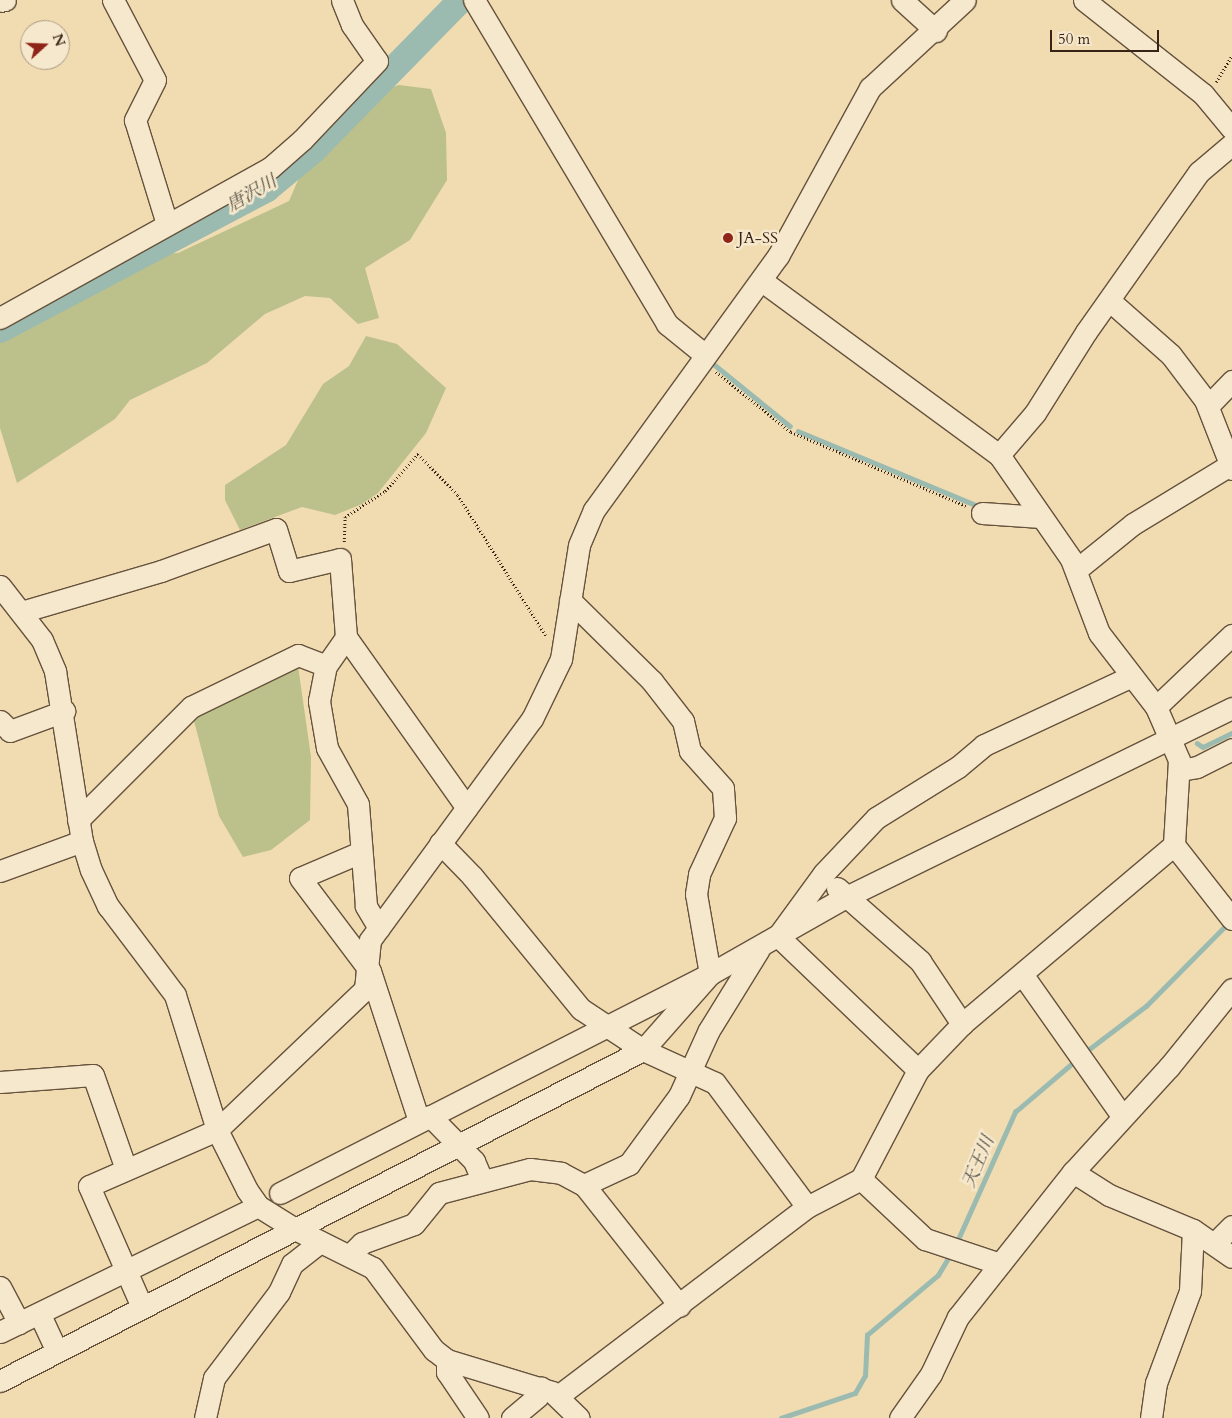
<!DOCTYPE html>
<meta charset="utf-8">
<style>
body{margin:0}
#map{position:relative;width:1232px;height:1418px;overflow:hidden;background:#f1dcb1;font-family:Cardo,"Noto Serif JP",serif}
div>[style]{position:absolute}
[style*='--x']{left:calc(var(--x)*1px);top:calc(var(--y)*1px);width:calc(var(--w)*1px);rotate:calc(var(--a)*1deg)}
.green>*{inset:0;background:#bcc08a}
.stream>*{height:4.5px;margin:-2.25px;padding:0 2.25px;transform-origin:2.25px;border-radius:2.25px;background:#9bbbb0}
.river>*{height:26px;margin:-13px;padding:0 13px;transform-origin:13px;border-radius:13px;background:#9bbbb0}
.path>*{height:2.5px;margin-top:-1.25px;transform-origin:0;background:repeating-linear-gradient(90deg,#382416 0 1px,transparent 0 3.5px)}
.roads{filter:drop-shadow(1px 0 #66523d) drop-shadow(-1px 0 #66523d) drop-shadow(0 1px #66523d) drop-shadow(0 -1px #66523d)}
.minor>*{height:21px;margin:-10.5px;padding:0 10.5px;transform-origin:10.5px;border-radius:10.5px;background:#f6e8cc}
.dots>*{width:14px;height:14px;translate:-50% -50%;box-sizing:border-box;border:2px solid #f6e8cc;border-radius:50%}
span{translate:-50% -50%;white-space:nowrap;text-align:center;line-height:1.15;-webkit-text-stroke:5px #f6e8cc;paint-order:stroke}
.poi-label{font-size:16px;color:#382416}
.left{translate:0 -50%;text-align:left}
.water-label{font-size:18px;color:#565144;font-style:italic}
.north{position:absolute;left:20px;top:20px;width:50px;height:50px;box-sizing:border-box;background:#f6e8cc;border:1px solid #aa9a83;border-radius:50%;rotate:70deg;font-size:14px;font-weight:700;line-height:20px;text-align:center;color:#382416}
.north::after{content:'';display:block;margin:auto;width:18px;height:22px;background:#8f2418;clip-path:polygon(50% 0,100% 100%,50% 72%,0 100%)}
.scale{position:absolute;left:1050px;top:30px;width:109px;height:22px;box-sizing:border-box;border:2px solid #382416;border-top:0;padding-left:6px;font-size:15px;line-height:18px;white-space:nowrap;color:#382416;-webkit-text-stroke:4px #f6e8cc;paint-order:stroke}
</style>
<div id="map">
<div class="green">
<div style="clip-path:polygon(399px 85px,431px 89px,446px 133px,447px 180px,410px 240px,365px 268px,379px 318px,358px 324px,330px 298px,305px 296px,265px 314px,207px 363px,130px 400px,115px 419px,17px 483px,0 428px,0 335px,130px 256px,178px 253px,289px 201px,312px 148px,367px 94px)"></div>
<div style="clip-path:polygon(366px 336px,397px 344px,446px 388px,426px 433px,378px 493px,362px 504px,335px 515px,302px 507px,240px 530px,225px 500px,225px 485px,286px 445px,323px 384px,349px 366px)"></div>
<div style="clip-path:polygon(297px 659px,311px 757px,310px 820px,271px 850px,243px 857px,219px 816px,194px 721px,219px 697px)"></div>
</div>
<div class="stream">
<div style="--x:455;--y:0;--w:14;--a:51"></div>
<div style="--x:710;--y:361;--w:103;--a:39.1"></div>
<div style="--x:798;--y:431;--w:195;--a:22.6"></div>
<div style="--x:1197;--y:743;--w:7;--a:34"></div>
<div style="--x:1203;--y:747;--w:32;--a:-26"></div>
<div style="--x:1084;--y:1053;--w:78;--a:-37.2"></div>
<div style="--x:1146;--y:1006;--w:117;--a:-45.3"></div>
<div style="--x:956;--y:1244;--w:145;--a:-65.9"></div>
<div style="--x:1015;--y:1112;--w:80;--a:-40.4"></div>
<div style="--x:781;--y:1418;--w:78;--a:-18.7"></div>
<div style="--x:855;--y:1393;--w:20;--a:-60"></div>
<div style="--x:865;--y:1376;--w:41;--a:-87.2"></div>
<div style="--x:867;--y:1335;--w:93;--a:-40.2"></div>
<div style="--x:938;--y:1275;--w:23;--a:-59"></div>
</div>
<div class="river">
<div style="--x:0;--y:330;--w:302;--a:-27.8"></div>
<div style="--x:267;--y:189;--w:61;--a:-39.7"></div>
<div style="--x:314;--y:150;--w:210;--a:-45.6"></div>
</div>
<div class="path">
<div style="--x:1216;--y:82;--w:31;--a:-59"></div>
<div style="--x:716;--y:372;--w:96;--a:38.7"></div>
<div style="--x:791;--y:432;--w:190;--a:22.9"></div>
<div style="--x:344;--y:542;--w:25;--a:-88"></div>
<div style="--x:345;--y:517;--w:48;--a:-33"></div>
<div style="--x:385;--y:491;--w:50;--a:-48.3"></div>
<div style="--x:418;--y:454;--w:57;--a:45.7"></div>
<div style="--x:458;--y:495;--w:166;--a:58"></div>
</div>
<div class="roads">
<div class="minor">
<div style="--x:113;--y:0;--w:90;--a:62.3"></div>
<div style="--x:155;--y:80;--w:45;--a:116.6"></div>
<div style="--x:135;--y:120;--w:109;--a:72.9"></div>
<div style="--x:474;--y:0;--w:377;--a:59.2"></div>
<div style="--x:667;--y:324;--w:48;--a:39"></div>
<div style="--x:902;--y:0;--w:46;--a:42.4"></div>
<div style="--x:1084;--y:0;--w:152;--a:38.3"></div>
<div style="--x:1203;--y:94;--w:45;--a:50.4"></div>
<div style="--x:0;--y:1;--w:5;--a:-11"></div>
<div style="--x:762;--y:281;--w:294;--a:36.3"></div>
<div style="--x:999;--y:455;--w:126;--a:55.3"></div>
<div style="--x:1071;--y:559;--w:79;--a:69.3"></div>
<div style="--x:1099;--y:633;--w:93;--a:52.4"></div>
<div style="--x:1156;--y:707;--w:58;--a:66.5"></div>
<div style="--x:1179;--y:760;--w:85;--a:93.4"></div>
<div style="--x:1174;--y:845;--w:94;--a:51.9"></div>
<div style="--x:1110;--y:301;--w:81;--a:41.5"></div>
<div style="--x:1171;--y:355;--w:56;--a:52.9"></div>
<div style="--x:1205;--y:400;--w:74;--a:68.6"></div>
<div style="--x:0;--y:318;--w:309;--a:-29.1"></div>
<div style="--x:270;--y:168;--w:43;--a:-41.2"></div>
<div style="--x:302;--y:140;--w:109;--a:-46.5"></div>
<div style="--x:377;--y:61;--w:44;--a:-124.8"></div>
<div style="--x:352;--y:25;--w:27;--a:-112"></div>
<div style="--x:1208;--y:406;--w:35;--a:-46"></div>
<div style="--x:999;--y:455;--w:55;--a:-49.4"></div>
<div style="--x:1035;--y:413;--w:96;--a:-57.8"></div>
<div style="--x:1086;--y:332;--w:196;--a:-54.8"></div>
<div style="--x:1199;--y:172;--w:43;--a:-40.3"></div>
<div style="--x:982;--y:513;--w:59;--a:3.9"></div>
<div style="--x:1076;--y:570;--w:73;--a:-38.9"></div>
<div style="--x:1133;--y:524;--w:114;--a:-31.3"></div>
<div style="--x:0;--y:586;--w:68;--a:52.1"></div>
<div style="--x:42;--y:640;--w:34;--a:67"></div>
<div style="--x:55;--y:671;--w:172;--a:81"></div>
<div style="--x:82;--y:841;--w:30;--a:73"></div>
<div style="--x:91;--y:870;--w:40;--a:65"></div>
<div style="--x:108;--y:906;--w:111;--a:53"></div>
<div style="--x:175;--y:995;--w:141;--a:72.7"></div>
<div style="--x:217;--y:1130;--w:67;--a:63.4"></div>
<div style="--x:247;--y:1190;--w:19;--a:55"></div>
<div style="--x:258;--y:1206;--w:44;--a:31.9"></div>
<div style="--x:295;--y:1229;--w:87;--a:26.6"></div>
<div style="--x:373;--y:1268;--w:102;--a:53.4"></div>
<div style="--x:434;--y:1350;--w:16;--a:38"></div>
<div style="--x:447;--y:1360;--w:110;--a:16.9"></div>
<div style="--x:552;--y:1392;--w:37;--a:44"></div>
<div style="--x:21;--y:612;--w:146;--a:-16.3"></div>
<div style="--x:161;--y:571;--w:122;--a:-20.1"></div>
<div style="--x:276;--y:529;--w:44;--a:72.8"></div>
<div style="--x:289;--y:571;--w:52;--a:-13.2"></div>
<div style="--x:340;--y:559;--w:78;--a:85.6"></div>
<div style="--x:1156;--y:707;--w:105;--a:-43.5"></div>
<div style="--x:0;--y:721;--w:14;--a:45"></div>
<div style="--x:10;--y:731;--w:58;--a:-20.3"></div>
<div style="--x:1180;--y:770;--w:17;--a:-10"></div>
<div style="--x:1197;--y:767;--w:39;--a:-27"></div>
<div style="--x:78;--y:820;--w:160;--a:-45"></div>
<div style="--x:191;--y:707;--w:119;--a:-25.9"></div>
<div style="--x:298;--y:655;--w:30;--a:21"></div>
<div style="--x:440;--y:843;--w:46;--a:45.9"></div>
<div style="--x:472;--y:876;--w:172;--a:50.7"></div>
<div style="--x:581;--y:1009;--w:74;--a:33.5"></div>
<div style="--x:643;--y:1050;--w:79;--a:24.6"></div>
<div style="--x:715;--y:1083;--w:154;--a:53.4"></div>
<div style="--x:361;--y:852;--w:66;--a:156.9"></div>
<div style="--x:300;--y:878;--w:116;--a:53"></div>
<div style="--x:370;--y:971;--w:158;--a:71.9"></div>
<div style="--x:0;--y:871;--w:87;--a:-20.1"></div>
<div style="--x:837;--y:888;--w:111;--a:41.3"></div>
<div style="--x:920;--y:961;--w:76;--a:56.3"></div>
<div style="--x:379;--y:928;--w:26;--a:-121"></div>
<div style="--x:366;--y:906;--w:102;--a:-94.5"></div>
<div style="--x:358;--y:804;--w:64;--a:-119"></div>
<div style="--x:327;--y:748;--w:48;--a:-99.7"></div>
<div style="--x:319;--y:701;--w:36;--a:-79"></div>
<div style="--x:326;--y:666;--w:35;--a:-55"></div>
<div style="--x:346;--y:637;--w:209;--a:54.7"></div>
<div style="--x:1022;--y:974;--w:174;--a:54.8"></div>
<div style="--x:918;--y:1070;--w:194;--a:-136.3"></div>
<div style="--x:778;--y:936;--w:78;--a:-53.9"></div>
<div style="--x:824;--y:873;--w:76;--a:-46.6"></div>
<div style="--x:876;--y:818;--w:97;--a:-31.9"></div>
<div style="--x:958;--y:767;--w:34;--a:-40"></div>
<div style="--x:984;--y:745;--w:161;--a:-25"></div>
<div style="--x:0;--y:1082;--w:93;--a:-4.3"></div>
<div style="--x:93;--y:1075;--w:100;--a:70.7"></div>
<div style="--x:430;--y:1116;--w:63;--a:45.6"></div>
<div style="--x:474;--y:1161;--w:21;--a:67"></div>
<div style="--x:1073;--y:1172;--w:43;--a:32.6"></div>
<div style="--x:1109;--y:1195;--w:91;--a:22.6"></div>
<div style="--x:1193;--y:1230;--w:47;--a:34.7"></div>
<div style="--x:861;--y:1179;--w:88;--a:43.2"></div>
<div style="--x:925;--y:1239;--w:79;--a:18.4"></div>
<div style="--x:584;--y:1185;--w:154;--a:51.6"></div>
<div style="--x:280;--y:1193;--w:483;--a:-27"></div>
<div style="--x:710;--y:974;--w:81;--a:-99.9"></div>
<div style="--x:696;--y:894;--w:20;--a:-81"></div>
<div style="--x:699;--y:874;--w:62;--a:-65.1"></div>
<div style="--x:725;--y:818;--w:30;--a:-94"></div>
<div style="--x:723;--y:788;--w:50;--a:-131.7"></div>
<div style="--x:690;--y:751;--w:31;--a:-103"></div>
<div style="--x:683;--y:721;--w:51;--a:-127.8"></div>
<div style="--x:652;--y:681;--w:115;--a:-135.4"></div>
<div style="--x:1215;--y:1243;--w:24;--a:-45"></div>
<div style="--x:350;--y:1255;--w:17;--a:-45"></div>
<div style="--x:362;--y:1243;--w:55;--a:-20.1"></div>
<div style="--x:414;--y:1224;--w:40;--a:-51"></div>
<div style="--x:439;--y:1193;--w:94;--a:-14.8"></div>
<div style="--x:530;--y:1169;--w:31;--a:7"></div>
<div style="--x:561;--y:1173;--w:26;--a:28"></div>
<div style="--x:584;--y:1185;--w:50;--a:-25"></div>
<div style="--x:629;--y:1164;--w:84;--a:-53.7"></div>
<div style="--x:679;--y:1096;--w:72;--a:-65.6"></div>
<div style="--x:709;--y:1030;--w:95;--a:-58.3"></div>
<div style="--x:0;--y:1287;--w:41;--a:62.2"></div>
<div style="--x:142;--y:1307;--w:132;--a:-113.7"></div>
<div style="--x:89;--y:1186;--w:140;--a:-23.6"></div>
<div style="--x:217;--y:1130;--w:204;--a:-43.6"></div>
<div style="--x:365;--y:989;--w:49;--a:-84.2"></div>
<div style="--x:370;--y:940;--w:274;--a:-53.8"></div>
<div style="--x:532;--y:719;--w:67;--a:-64.2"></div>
<div style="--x:561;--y:659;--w:115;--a:-81"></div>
<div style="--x:579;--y:545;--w:38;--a:-67"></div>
<div style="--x:594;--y:510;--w:314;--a:-54.1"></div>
<div style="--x:778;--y:256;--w:192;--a:-61.3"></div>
<div style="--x:870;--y:88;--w:129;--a:-42.8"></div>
<div style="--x:40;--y:1315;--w:38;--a:65"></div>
<div style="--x:0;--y:1332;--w:287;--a:-26"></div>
<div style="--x:447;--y:1360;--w:12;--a:90"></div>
<div style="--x:447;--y:1372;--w:55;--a:56"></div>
<div style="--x:0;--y:1381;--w:723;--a:-27.24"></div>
<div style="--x:643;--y:1050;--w:101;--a:-48.6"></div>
<div style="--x:710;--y:974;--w:154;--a:-29.6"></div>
<div style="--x:844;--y:898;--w:432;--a:-26.1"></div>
<div style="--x:558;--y:1396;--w:313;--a:-37.2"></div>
<div style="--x:807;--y:1207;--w:61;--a:-27.4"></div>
<div style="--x:861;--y:1179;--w:123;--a:-62.4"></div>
<div style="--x:918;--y:1070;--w:64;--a:-46.3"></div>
<div style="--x:962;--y:1024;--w:277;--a:-40.2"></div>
<div style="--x:205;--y:1418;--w:41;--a:-77.3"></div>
<div style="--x:214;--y:1378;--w:108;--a:-52.9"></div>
<div style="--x:279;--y:1292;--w:31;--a:-65"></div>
<div style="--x:292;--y:1264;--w:36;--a:-38"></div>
<div style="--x:512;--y:1418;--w:34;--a:-40"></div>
<div style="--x:538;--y:1396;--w:9;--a:-69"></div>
<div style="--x:900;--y:1418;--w:54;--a:-54.8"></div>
<div style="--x:931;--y:1374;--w:63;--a:-64.7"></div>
<div style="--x:958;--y:1317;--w:185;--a:-51.6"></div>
<div style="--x:1073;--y:1172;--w:142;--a:-47.6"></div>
<div style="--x:1169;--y:1067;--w:100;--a:-51.1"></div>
<div style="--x:1151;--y:1418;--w:35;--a:-82"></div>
<div style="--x:1156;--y:1383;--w:98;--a:-69.7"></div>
<div style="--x:1190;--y:1291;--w:61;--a:-87.2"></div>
</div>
</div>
<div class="dots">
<div style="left:728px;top:238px;background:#8f2418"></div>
</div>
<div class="poi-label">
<span class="left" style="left:738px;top:238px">JA-SS</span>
</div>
<div class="water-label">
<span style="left:252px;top:194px;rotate:-30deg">唐沢川</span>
<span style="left:979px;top:1162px;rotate:-67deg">天王川</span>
</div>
<div class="north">N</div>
<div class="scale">50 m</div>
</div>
